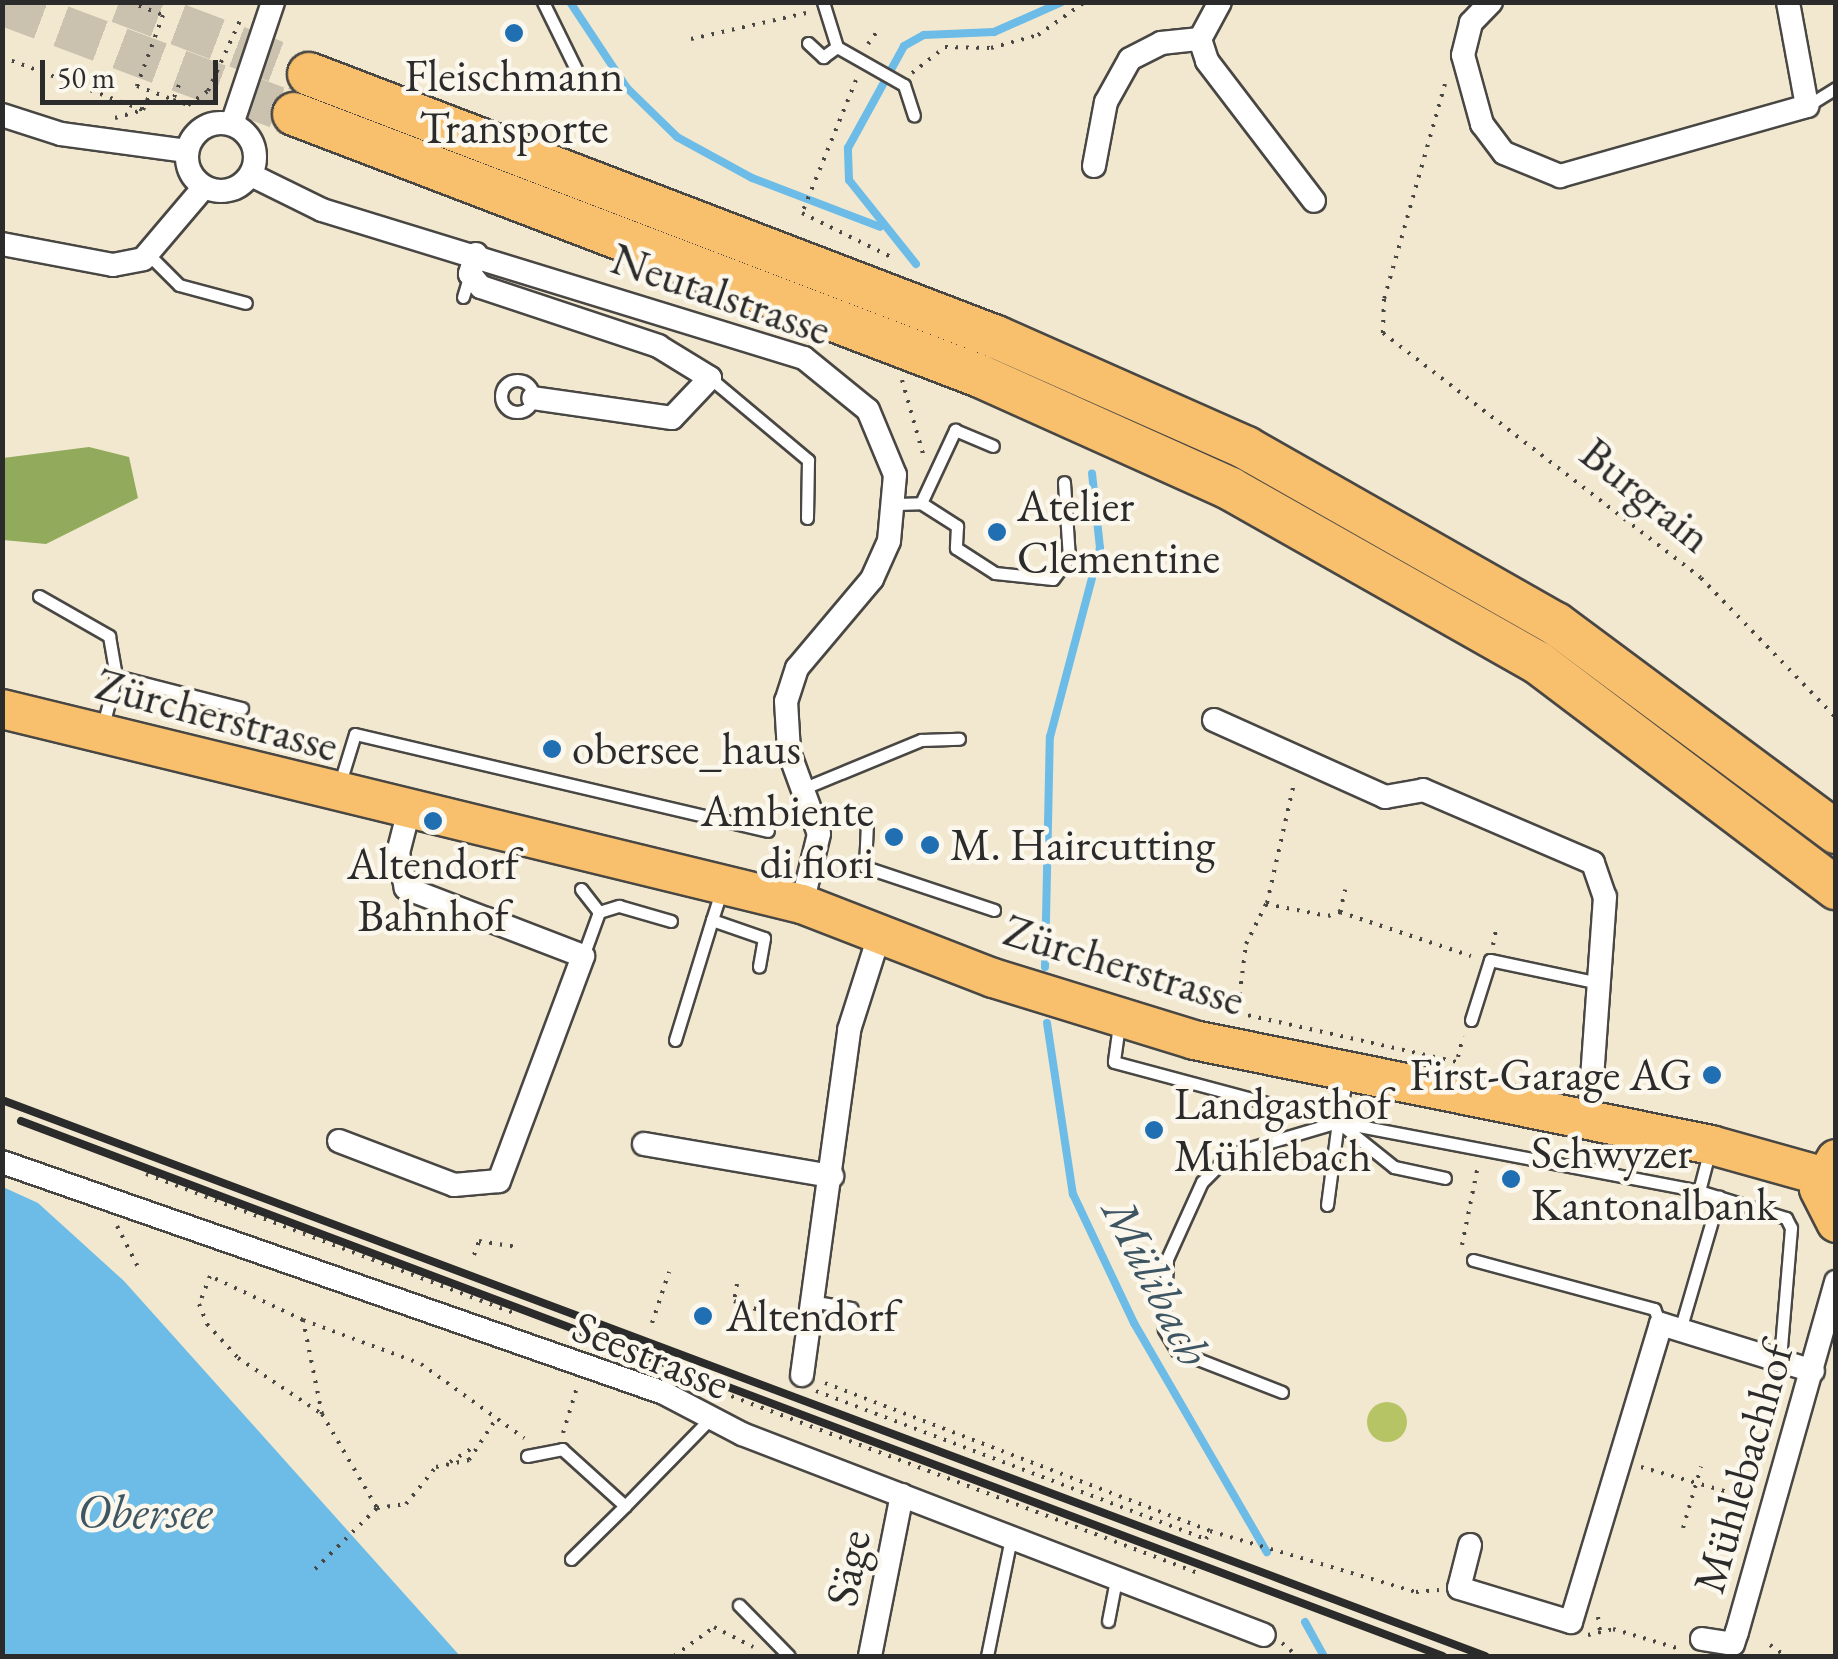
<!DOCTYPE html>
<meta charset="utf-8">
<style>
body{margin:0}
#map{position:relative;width:1838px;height:1659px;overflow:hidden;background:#f2e8cf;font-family:"EB Garamond",serif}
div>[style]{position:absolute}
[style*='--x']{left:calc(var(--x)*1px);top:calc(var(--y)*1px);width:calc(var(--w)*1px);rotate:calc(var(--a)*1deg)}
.green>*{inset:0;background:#b7c466}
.round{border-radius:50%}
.forest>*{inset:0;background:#91aa5b}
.water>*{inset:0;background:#6cbce7}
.stream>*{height:8px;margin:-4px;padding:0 4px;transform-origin:4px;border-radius:4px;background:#6cbce7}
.highway-tunnel>*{height:42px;margin-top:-21px;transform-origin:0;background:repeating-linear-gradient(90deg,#cac2ae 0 42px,transparent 0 63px)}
.path>*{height:4px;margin-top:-2px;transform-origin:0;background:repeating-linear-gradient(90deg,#494744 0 2.5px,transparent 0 10.5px)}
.roads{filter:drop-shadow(2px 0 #494744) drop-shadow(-2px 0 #494744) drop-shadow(0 2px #494744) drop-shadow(0 -2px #494744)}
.lane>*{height:11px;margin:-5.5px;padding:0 5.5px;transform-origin:5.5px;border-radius:5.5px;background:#fff}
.lane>.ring{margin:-5.5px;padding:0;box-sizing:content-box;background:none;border:11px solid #fff;border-radius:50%}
.street>*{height:22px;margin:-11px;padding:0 11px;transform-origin:11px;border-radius:11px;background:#fff}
.street>.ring{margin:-11px;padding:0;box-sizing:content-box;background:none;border:22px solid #fff;border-radius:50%}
.primary>*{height:38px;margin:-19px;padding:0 19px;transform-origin:19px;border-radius:19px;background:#f8bf6c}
.highway>*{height:42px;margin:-21px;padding:0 21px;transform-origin:21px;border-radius:21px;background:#f8bf6c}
.rail>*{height:8px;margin:-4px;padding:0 4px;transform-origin:4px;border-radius:4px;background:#2b2b2b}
.dots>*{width:28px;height:28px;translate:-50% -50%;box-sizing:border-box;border:5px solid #fbf7ec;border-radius:50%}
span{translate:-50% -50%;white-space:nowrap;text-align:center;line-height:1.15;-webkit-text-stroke:9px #fbf7ec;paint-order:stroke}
.poi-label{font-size:45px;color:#2b2b2b}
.left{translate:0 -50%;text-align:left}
.right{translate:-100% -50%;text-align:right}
.street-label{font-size:45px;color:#2b2b2b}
.water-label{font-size:48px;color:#3e5663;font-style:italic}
.frame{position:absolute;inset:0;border:5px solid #2b2b2b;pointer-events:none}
.scale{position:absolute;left:40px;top:60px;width:178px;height:45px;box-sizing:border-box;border:5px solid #2b2b2b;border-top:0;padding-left:12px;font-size:30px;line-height:35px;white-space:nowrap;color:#2b2b2b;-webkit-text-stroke:8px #fbf7ec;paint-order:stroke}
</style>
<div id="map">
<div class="green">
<div class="round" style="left:1367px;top:1402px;width:40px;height:40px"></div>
</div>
<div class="forest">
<div style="clip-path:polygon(89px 447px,129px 457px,138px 498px,46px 544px,3px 540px,3px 458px)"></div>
</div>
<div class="water">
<div style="clip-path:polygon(3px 1187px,38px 1203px,124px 1281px,460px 1656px,3px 1656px)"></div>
</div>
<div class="stream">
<div style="--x:570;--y:2;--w:103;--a:56.5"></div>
<div style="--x:627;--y:88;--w:70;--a:44.4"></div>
<div style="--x:677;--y:137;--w:85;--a:28.7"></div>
<div style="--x:752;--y:178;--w:137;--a:20.9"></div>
<div style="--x:916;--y:264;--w:107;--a:-128.6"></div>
<div style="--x:849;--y:180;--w:32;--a:-92"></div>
<div style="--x:848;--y:148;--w:116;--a:-61.2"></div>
<div style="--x:904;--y:46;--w:23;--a:-29"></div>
<div style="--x:924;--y:35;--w:70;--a:-2.5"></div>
<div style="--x:994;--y:32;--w:74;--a:-23.8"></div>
<div style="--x:1045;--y:967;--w:230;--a:-88.8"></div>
<div style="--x:1050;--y:737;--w:196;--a:-75.2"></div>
<div style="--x:1100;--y:548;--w:75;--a:-96.1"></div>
<div style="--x:1047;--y:1023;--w:173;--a:81.4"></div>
<div style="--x:1073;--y:1194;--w:143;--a:64.7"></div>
<div style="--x:1134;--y:1323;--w:265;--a:59.9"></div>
<div style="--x:1305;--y:1622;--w:39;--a:61"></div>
</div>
<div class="highway-tunnel">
<div style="--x:119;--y:2;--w:203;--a:20.8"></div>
<div style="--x:2;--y:4;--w:312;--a:20.6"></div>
</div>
<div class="path">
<div style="--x:129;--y:2;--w:36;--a:21"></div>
<div style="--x:163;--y:15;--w:76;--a:110.1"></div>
<div style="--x:137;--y:86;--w:39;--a:21"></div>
<div style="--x:691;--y:39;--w:118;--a:-12.7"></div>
<div style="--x:868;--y:44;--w:14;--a:-54"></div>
<div style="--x:2;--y:57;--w:151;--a:20.6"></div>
<div style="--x:143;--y:110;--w:21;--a:-67"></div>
<div style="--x:912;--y:73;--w:42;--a:-38.2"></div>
<div style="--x:945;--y:47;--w:46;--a:1.2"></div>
<div style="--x:991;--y:48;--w:49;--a:-15.5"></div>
<div style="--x:1038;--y:35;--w:57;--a:-35.1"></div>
<div style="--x:856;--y:80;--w:144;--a:112.1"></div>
<div style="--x:802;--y:213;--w:99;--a:26.3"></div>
<div style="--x:1445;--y:84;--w:223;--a:105.8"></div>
<div style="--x:1384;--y:299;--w:34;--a:92"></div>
<div style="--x:1383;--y:333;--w:401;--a:37.6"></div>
<div style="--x:1701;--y:578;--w:194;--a:46"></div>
<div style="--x:179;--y:85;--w:16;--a:112"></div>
<div style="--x:173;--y:100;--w:16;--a:18"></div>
<div style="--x:188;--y:105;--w:24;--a:-35"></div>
<div style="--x:208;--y:91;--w:82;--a:-65.6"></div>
<div style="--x:115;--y:118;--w:29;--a:-16"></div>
<div style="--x:902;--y:380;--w:80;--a:74.1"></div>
<div style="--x:1267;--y:903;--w:123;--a:-77.3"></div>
<div style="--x:1340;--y:912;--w:138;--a:18.6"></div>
<div style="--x:1493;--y:945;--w:15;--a:-79"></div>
<div style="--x:1238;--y:1013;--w:224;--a:12.6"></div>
<div style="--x:1237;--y:1015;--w:72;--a:-82.8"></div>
<div style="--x:1246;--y:944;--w:45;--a:-63.4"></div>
<div style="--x:1266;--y:904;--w:63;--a:11"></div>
<div style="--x:1328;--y:916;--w:13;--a:-18"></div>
<div style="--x:1340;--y:912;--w:23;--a:-77"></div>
<div style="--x:1458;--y:1057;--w:21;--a:-76"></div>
<div style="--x:146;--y:1174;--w:396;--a:20.7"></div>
<div style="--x:117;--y:1226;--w:46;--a:62.9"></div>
<div style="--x:1462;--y:1245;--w:81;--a:-78.6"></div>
<div style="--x:474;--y:1255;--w:15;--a:-70"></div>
<div style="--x:479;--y:1241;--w:38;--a:9"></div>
<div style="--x:737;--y:1284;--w:17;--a:100"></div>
<div style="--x:734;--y:1301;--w:58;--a:20.3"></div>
<div style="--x:303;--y:1320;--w:126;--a:20.4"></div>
<div style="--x:421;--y:1364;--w:127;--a:35.7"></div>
<div style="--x:652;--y:1323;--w:54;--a:-71.6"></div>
<div style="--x:825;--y:1383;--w:412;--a:21"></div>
<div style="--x:1210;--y:1531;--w:215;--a:16.5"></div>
<div style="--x:1416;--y:1592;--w:23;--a:-5"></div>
<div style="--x:702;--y:1385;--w:530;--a:20.76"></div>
<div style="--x:816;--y:1391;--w:417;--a:20.8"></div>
<div style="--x:1206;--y:1539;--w:8;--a:-60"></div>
<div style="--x:322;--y:1414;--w:96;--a:-101.4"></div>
<div style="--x:303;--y:1320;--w:103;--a:-154.7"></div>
<div style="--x:210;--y:1276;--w:30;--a:111"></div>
<div style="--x:199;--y:1304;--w:22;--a:68"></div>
<div style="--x:207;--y:1324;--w:46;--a:47.6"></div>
<div style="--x:238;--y:1358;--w:101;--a:33.7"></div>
<div style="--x:322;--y:1414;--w:109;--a:59.7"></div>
<div style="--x:563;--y:1433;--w:51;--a:-73"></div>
<div style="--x:450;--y:1462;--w:31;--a:-32"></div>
<div style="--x:1641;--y:1467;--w:116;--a:16.1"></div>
<div style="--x:1683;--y:1528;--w:64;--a:-73.6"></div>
<div style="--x:315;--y:1569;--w:87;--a:-44.5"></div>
<div style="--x:377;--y:1508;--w:29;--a:-8"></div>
<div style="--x:406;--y:1504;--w:48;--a:-51"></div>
<div style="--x:436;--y:1467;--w:34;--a:-12"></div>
<div style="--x:469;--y:1460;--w:45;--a:-56.7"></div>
<div style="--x:1598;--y:1617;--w:15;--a:82"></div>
<div style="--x:1588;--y:1635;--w:26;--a:-13"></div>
<div style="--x:1613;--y:1629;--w:70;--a:16.6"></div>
<div style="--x:1282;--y:1643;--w:20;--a:41"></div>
<div style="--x:1770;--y:1645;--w:19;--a:35"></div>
<div style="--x:674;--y:1656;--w:49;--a:-35.9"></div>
<div style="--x:714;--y:1627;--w:44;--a:27.1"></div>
</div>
<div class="roads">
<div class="lane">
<div style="--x:543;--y:2;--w:75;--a:63.8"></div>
<div style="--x:823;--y:2;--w:47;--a:72.7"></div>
<div style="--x:837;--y:47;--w:77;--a:29.6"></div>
<div style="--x:904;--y:85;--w:32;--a:72"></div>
<div style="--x:808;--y:43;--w:21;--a:43"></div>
<div style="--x:823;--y:57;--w:17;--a:-36"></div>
<div style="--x:1807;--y:106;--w:34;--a:-32"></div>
<div style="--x:149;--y:255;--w:42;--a:45"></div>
<div style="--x:179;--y:285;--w:69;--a:15"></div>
<div style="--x:463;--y:297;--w:24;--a:-73"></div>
<div style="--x:710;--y:378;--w:128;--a:39.9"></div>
<div style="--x:808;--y:460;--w:58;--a:91"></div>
<div class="ring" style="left:501px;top:380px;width:21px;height:21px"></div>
<div style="--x:921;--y:503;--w:43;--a:32.6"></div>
<div style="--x:957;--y:526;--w:22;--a:93"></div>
<div style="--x:956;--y:548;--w:46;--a:32.7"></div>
<div style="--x:995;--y:573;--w:58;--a:5.9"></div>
<div style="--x:1053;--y:579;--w:26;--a:-53"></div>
<div style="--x:1069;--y:558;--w:76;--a:-93.8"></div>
<div style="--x:897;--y:504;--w:24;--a:-2"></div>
<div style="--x:921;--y:503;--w:81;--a:-65"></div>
<div style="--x:955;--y:430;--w:41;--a:22.8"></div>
<div style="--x:39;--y:596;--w:81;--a:29.7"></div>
<div style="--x:109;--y:636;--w:41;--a:80.1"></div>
<div style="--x:102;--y:729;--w:55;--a:-75.2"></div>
<div style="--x:116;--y:676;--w:130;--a:14.3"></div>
<div style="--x:339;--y:786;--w:54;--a:-72.9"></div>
<div style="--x:355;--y:734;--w:424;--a:13.2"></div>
<div style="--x:802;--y:789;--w:129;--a:-22.4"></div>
<div style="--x:921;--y:740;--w:38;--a:-2"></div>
<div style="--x:815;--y:823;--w:40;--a:-18.9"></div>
<div style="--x:853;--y:810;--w:19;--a:43"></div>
<div style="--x:867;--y:823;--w:44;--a:92.6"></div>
<div style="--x:865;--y:867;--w:136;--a:18.4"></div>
<div style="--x:581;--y:889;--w:29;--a:52"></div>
<div style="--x:721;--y:892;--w:29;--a:108"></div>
<div style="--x:712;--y:920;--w:55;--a:19.1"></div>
<div style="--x:764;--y:938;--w:29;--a:100"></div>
<div style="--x:583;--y:956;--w:47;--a:-70"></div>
<div style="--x:599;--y:912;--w:21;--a:-17"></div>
<div style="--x:619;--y:906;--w:54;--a:16.1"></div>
<div style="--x:1471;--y:1020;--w:63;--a:-72.4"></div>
<div style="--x:1490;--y:960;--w:106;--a:11.9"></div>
<div style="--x:1119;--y:1025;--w:37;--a:98"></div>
<div style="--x:1114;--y:1062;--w:232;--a:15"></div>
<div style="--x:1338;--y:1122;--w:368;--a:10.8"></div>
<div style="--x:1699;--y:1191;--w:43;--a:-75.3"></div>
<div style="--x:675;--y:1040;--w:126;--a:-72.9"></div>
<div style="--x:1347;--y:1076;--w:47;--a:101.1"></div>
<div style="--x:1338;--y:1122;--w:72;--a:38.8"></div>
<div style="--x:1394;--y:1167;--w:52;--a:12.2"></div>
<div style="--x:1699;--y:1191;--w:91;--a:17.2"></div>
<div style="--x:1786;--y:1218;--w:11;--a:63"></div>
<div style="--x:1791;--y:1228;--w:130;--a:94.8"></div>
<div style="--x:1327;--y:1205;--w:84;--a:-82.5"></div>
<div style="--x:1473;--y:1260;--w:188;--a:15.1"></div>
<div style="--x:1654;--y:1309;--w:17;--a:65"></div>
<div style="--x:817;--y:1302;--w:35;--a:10"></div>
<div style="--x:1680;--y:1330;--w:139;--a:-73.7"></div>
<div style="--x:1282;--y:1392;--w:113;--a:-158.7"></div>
<div style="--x:1177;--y:1351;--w:26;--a:-121"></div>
<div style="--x:1164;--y:1329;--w:70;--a:-87.5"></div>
<div style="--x:1167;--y:1259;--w:85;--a:-65.6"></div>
<div style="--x:1202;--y:1182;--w:40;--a:-45"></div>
<div style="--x:1230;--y:1154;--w:113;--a:-16.5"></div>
<div style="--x:527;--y:1456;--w:36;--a:-11"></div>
<div style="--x:562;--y:1449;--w:85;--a:42.1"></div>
<div style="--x:625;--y:1506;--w:122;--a:-45.7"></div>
<div style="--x:571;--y:1559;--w:76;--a:-44.5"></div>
<div style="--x:739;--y:1605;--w:71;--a:45.6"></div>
<div style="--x:1108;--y:1621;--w:42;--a:-79"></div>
<div style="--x:987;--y:1656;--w:120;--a:-78.5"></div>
</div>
<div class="street">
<div style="--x:1220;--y:2;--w:42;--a:118.4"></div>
<div style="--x:1200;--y:39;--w:23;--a:72"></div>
<div style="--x:1207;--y:61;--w:176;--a:52.6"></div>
<div style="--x:1491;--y:2;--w:29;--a:134"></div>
<div style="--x:1471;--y:23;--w:33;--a:104"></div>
<div style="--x:1463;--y:55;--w:72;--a:74.6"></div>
<div style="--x:1482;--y:124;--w:36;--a:53"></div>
<div style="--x:1504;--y:153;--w:61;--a:22.3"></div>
<div style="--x:1560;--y:176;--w:257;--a:-15.8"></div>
<div style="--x:1807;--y:106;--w:106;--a:-100.4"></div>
<div style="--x:2;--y:115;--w:62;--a:17.9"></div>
<div style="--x:61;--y:134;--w:127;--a:7.7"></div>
<div class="ring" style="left:187px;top:123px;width:46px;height:46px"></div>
<div style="--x:232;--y:124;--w:129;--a:-71.4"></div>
<div style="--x:1094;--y:166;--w:65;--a:-79.4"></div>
<div style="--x:1106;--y:102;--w:49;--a:-60.8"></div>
<div style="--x:1130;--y:59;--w:35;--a:-27"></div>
<div style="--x:1161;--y:43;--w:39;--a:-6"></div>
<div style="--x:251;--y:175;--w:79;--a:26.2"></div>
<div style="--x:322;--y:210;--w:504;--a:17.07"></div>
<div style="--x:804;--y:358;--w:82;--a:39.1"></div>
<div style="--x:868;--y:410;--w:70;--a:67.4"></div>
<div style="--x:895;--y:475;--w:66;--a:95.2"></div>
<div style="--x:889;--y:541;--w:42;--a:114.1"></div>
<div style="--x:872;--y:579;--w:116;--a:130.1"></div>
<div style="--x:797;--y:668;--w:35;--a:108"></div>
<div style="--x:786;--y:701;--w:51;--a:86.6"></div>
<div style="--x:789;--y:752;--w:87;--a:69.9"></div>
<div style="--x:819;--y:834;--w:72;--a:103.7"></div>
<div style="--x:2;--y:244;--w:113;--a:10.7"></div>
<div style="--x:113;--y:265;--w:31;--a:-11"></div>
<div style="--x:143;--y:259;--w:94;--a:-49.7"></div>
<div style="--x:476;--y:254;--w:21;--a:107"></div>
<div style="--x:470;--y:274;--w:17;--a:50"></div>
<div style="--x:481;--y:287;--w:187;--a:18.4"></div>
<div style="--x:658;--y:346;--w:61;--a:31.6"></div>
<div style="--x:710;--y:378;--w:55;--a:133.5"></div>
<div style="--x:672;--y:418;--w:140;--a:-171.8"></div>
<div style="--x:1214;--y:720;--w:188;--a:24.2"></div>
<div style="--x:1385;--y:797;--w:39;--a:-10"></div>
<div style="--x:1423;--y:790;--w:185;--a:23.2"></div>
<div style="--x:1593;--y:863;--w:36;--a:71"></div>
<div style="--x:1605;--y:897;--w:222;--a:94.1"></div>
<div style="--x:339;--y:1141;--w:123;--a:20.9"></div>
<div style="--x:454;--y:1185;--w:45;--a:-5.1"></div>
<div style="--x:499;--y:1181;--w:240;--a:-69.5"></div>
<div style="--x:583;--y:956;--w:190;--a:-159"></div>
<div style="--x:406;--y:888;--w:36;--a:-103"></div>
<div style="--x:398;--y:853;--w:40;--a:-75.6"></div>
<div style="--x:644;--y:1144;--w:191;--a:9.7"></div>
<div style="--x:2;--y:1162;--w:701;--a:19.24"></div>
<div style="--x:664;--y:1393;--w:88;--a:27.7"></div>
<div style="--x:742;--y:1434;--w:559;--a:21.06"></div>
<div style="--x:802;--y:1375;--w:348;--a:-82.2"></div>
<div style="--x:849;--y:1030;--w:102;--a:-72.3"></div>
<div style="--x:1470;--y:1545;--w:44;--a:104.3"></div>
<div style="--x:1459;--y:1588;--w:117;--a:16.9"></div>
<div style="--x:1571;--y:1622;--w:311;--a:-73.2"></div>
<div style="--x:1661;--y:1324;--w:159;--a:17.2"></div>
<div style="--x:1702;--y:1639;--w:31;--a:9"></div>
<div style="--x:1733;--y:1644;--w:13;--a:-72"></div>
<div style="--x:1737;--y:1632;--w:364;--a:-74.2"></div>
<div style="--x:870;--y:1656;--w:164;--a:-78.8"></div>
</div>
<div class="primary">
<div style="--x:2;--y:709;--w:823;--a:13.7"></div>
<div style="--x:802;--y:904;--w:205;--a:21.2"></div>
<div style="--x:993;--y:978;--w:210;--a:17.1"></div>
<div style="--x:1194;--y:1040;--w:528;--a:11.48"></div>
<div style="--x:1711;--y:1145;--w:115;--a:15.6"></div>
<div style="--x:1836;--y:1159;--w:34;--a:120"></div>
<div style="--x:1819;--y:1189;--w:38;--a:63"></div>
</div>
<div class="highway">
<div style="--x:309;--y:74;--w:736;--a:20.95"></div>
<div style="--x:996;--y:337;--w:274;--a:23.9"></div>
<div style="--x:1246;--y:448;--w:356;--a:29.6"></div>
<div style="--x:1556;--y:624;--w:349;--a:36.6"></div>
<div style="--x:294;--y:114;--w:734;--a:20.9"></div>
<div style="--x:980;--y:376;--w:275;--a:24.2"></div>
<div style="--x:1231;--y:489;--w:352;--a:29.5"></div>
<div style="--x:1537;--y:662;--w:375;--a:37.1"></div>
</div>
</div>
<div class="rail">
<div style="--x:2;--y:1100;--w:1584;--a:20.55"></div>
<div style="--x:21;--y:1121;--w:1519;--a:20.62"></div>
</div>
<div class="dots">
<div style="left:514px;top:33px;background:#1f6fb2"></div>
<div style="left:997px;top:532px;background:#1f6fb2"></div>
<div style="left:552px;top:749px;background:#1f6fb2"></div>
<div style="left:433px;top:821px;background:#1f6fb2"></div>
<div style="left:894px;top:837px;background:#1f6fb2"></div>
<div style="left:930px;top:845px;background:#1f6fb2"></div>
<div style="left:1712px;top:1075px;background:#1f6fb2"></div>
<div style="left:1154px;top:1130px;background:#1f6fb2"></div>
<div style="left:1511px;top:1179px;background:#1f6fb2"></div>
<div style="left:703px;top:1316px;background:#1f6fb2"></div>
</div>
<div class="poi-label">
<span style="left:514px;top:102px">Fleischmann<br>Transporte</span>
<span class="left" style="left:1017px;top:532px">Atelier<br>Clementine</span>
<span class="left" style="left:572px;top:749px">obersee_haus</span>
<span class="right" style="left:874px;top:837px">Ambiente<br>di fiori</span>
<span class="left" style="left:950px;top:845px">M. Haircutting</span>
<span style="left:433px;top:890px">Altendorf<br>Bahnhof</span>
<span class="right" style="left:1692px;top:1075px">First-Garage AG</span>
<span class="left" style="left:1174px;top:1130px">Landgasthof<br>Mühlebach</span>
<span class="left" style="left:1531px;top:1179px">Schwyzer<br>Kantonalbank</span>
<span class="left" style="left:726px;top:1316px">Altendorf</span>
</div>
<div class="street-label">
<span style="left:721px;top:294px;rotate:19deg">Neutalstrasse</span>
<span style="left:1646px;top:495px;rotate:39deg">Burgrain</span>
<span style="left:217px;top:715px;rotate:15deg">Zürcherstrasse</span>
<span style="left:1124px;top:965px;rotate:17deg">Zürcherstrasse</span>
<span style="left:651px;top:1355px;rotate:22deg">Seestrasse</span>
<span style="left:1743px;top:1468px;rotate:-74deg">Mühlebachhof</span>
<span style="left:848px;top:1568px;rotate:-79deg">Säge</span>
</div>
<div class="water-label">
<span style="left:1157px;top:1282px;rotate:63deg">Mülibach</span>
<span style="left:145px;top:1512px">Obersee</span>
</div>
<div class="frame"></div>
<div class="scale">50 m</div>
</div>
